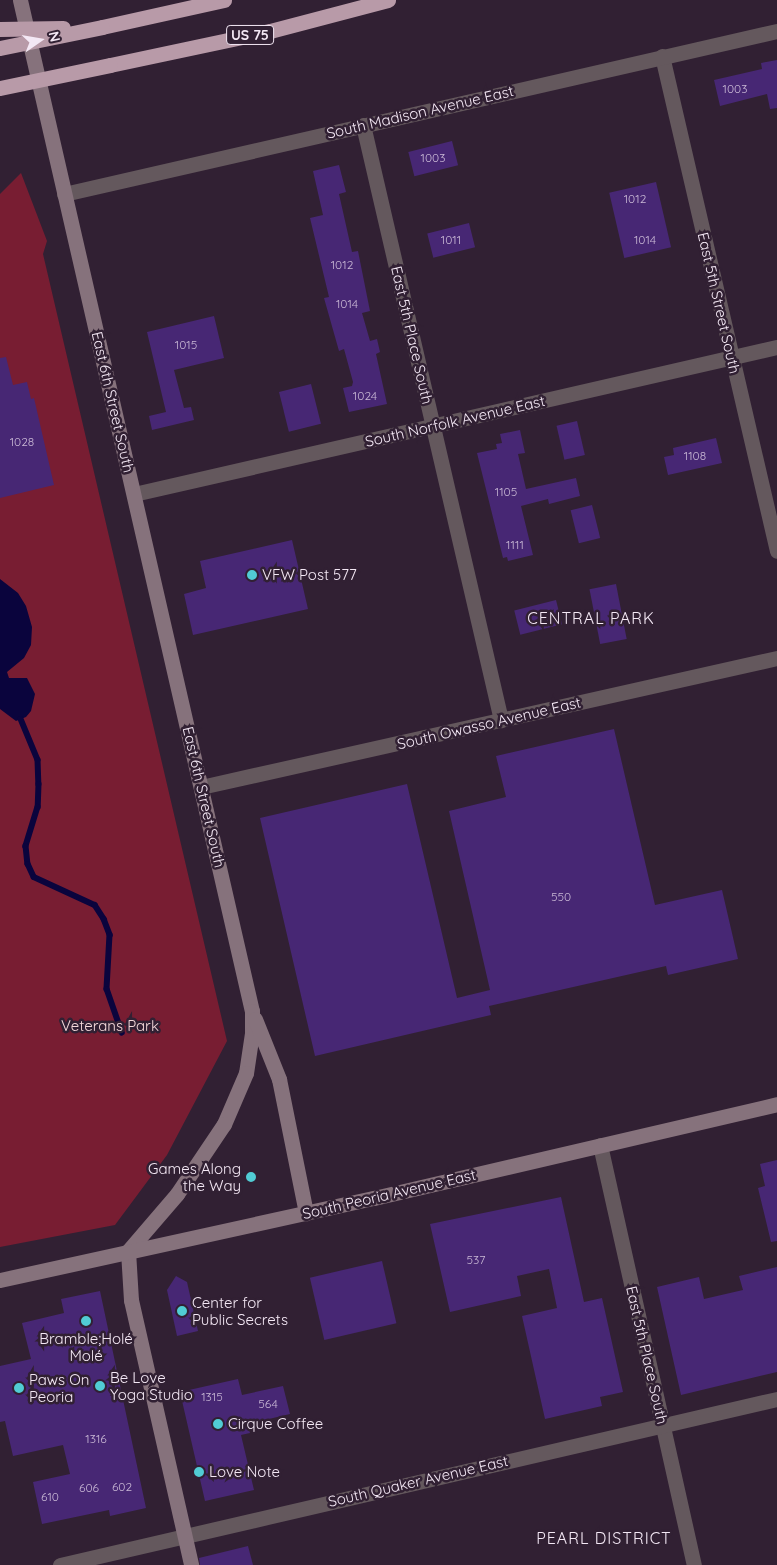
<!DOCTYPE html>
<meta charset="utf-8">
<style>
body{margin:0}
#map{position:relative;width:777px;height:1565px;overflow:hidden;background:#312033;font-family:Quicksand,sans-serif}
div>[style]{position:absolute}
[style*='--x']{left:calc(var(--x)*1px);top:calc(var(--y)*1px);width:calc(var(--w)*1px);rotate:calc(var(--a)*1deg)}
.green>*{inset:0;background:#781d32}
.water>*{inset:0;background:#0a043d}
.stream>*{height:5.5px;margin:-2.75px;padding:0 2.75px;transform-origin:2.75px;border-radius:2.75px;background:#0a043d}
.building>*{inset:0;background:#472774;transform-origin:0 0}
.street>*{height:15px;margin:-7.5px;padding:0 7.5px;transform-origin:7.5px;border-radius:7.5px;background:#64585d}
.secondary>*{height:15px;margin:-7.5px;padding:0 7.5px;transform-origin:7.5px;border-radius:7.5px;background:#86727c}
.highway>*{height:15px;margin:-7.5px;padding:0 7.5px;transform-origin:7.5px;border-radius:7.5px;background:#b89aa8}
.highway-bridge>*{height:15px;margin:-7.5px;padding:0 7.5px;transform-origin:7.5px;border-radius:7.5px;background:#b89aa8}
.dots>*{width:14px;height:14px;translate:-50% -50%;box-sizing:border-box;border:2px solid #312033;border-radius:50%}
span{translate:-50% -50%;white-space:nowrap;text-align:center;line-height:1.15;-webkit-text-stroke:5px #312033;paint-order:stroke}
.number-label{font-size:12px;color:#c9b8d5}
.number-label span{-webkit-text-stroke-width:0}
.shield-label span{padding:1px 4px;background:#312033;border:1px solid;border-radius:4px;-webkit-text-stroke-width:0}
.shield-label{font-size:14px;color:#f4e8f5;font-weight:700}
.street-label{font-size:15px;color:#f4e8f5}
.poi-label{font-size:15px;color:#f4e8f5}
.left{translate:0 -50%;text-align:left}
.right{translate:-100% -50%;text-align:right}
.park-label{font-size:15px;color:#f6dadc}
.neighbourhood-label{font-size:16px;color:#f4e8f5;letter-spacing:1px}
.north{position:absolute;left:15px;top:15px;width:50px;height:50px;-webkit-text-stroke:4px #312033;paint-order:stroke;rotate:77deg;font-size:14px;font-weight:700;line-height:20px;text-align:center;color:#f4e8f5}
.north::after{content:'';display:block;margin:auto;width:18px;height:22px;background:#f4e8f5;clip-path:polygon(50% 0,100% 100%,50% 72%,0 100%)}
</style>
<div id="map">
<div class="green">
<div style="clip-path:polygon(21px 173px,47px 241px,43px 254px,227px 1041px,167px 1155px,115px 1225px,0 1247px,0 194px)"></div>
</div>
<div class="water">
<div style="clip-path:polygon(0 579px,18px 593px,26px 606px,32px 627px,31px 645px,24px 658px,7px 672px,9px 678px,27px 678px,35px 694px,31px 711px,26px 717px,16px 721px,0 709px)"></div>
</div>
<div class="stream">
<div style="--x:21;--y:719;--w:44;--a:67.5"></div>
<div style="--x:38;--y:760;--w:24;--a:88"></div>
<div style="--x:39;--y:784;--w:23;--a:92"></div>
<div style="--x:38;--y:807;--w:41;--a:107.1"></div>
<div style="--x:26;--y:846;--w:18;--a:84"></div>
<div style="--x:28;--y:864;--w:14;--a:65"></div>
<div style="--x:34;--y:877;--w:67;--a:24.7"></div>
<div style="--x:95;--y:905;--w:17;--a:57"></div>
<div style="--x:104;--y:919;--w:17;--a:69"></div>
<div style="--x:110;--y:935;--w:54;--a:93.2"></div>
<div style="--x:107;--y:989;--w:46;--a:70.8"></div>
</div>
<div class="building">
<div style="clip-path:polygon(777px 60px,777px 108px,770px 109px,767px 94px,720px 106px,714px 80px,762px 69px,761px 63px)"></div>
<div style="left:452px;top:141px;width:25px;height:45px;rotate:76deg"></div>
<div style="clip-path:polygon(339px 165px,346px 192px,339px 194px,352px 252px,358px 251px,370px 311px,362px 313px,370px 341px,377px 339px,380px 352px,376px 354px,387px 404px,349px 412px,343px 388px,352px 386px,353px 382px,344px 349px,339px 351px,324px 298px,329px 297px,310px 218px,323px 215px,313px 171px)"></div>
<div style="left:656px;top:182px;width:67px;height:48px;rotate:77deg"></div>
<div style="left:469px;top:223px;width:25px;height:43px;rotate:76deg"></div>
<div style="clip-path:polygon(214px 316px,224px 358px,174px 370px,184px 408px,191px 407px,194px 420px,152px 430px,149px 416px,166px 412px,147px 332px)"></div>
<div style="clip-path:polygon(6px 357px,13px 385px,27px 382px,31px 399px,34px 398px,54px 485px,0 498px,0 358px)"></div>
<div style="left:311px;top:384px;width:41px;height:33px;rotate:76deg"></div>
<div style="left:577px;top:421px;width:35px;height:21px;rotate:77deg"></div>
<div style="clip-path:polygon(520px 430px,525px 453px,518px 454px,526px 489px,576px 478px,580px 496px,549px 504px,548px 499px,521px 506px,533px 555px,508px 561px,507px 557px,503px 558px,477px 453px,497px 449px,496px 444px,502px 443px,500px 434px)"></div>
<div style="clip-path:polygon(716px 438px,722px 463px,668px 475px,664px 457px,674px 455px,673px 448px)"></div>
<div style="left:592px;top:505px;width:34px;height:22px;rotate:76deg"></div>
<div style="clip-path:polygon(292px 540px,308px 609px,193px 635px,184px 594px,206px 588px,200px 561px)"></div>
<div style="left:616px;top:584px;width:56px;height:27px;rotate:79deg"></div>
<div style="left:556px;top:600px;width:25px;height:43px;rotate:76deg"></div>
<div style="clip-path:polygon(614px 729px,655px 905px,722px 890px,738px 959px,668px 975px,666px 966px,489px 1006px,491px 1015px,315px 1056px,260px 818px,407px 784px,457px 998px,490px 990px,449px 811px,506px 797px,496px 756px)"></div>
<div style="clip-path:polygon(777px 1160px,777px 1241px,771px 1242px,758px 1188px,765px 1186px,760px 1164px)"></div>
<div style="clip-path:polygon(561px 1197px,584px 1302px,602px 1298px,623px 1392px,600px 1397px,602px 1406px,545px 1419px,522px 1316px,557px 1308px,549px 1269px,517px 1276px,521px 1296px,450px 1312px,430px 1224px)"></div>
<div style="left:382px;top:1261px;width:64px;height:74px;rotate:77deg"></div>
<div style="clip-path:polygon(777px 1267px,777px 1372px,681px 1395px,657px 1287px,699px 1277px,704px 1299px,743px 1290px,739px 1276px)"></div>
<div style="clip-path:polygon(176px 1276px,187px 1282px,198px 1331px,177px 1336px,167px 1290px)"></div>
<div style="clip-path:polygon(100px 1291px,146px 1508px,110px 1516px,109px 1510px,42px 1524px,33px 1482px,70px 1474px,63px 1445px,13px 1456px,5px 1421px,0 1422px,0 1366px,31px 1359px,22px 1323px,64px 1313px,61px 1299px)"></div>
<div style="clip-path:polygon(238px 1379px,242px 1395px,283px 1386px,290px 1414px,248px 1424px,250px 1433px,241px 1435px,254px 1490px,205px 1501px,180px 1392px)"></div>
<div style="clip-path:polygon(248px 1546px,253px 1565px,200px 1565px,199px 1558px)"></div>
</div>
<div class="street">
<div style="--x:662;--y:56;--w:508;--a:76.92"></div>
<div style="--x:363;--y:125;--w:611;--a:76.94"></div>
<div style="--x:64;--y:194;--w:731;--a:-12.88"></div>
<div style="--x:134;--y:494;--w:660;--a:-12.88"></div>
<div style="--x:201;--y:787;--w:590;--a:-12.62"></div>
<div style="--x:600;--y:1145;--w:430;--a:77.4"></div>
<div style="--x:60;--y:1565;--w:736;--a:-13.04"></div>
</div>
<div class="secondary">
<div style="--x:20;--y:0;--w:1037;--a:77.08"></div>
<div style="--x:252;--y:1011;--w:22;--a:90"></div>
<div style="--x:252;--y:1033;--w:40;--a:98.5"></div>
<div style="--x:246;--y:1073;--w:56;--a:113.3"></div>
<div style="--x:224;--y:1124;--w:84;--a:123.9"></div>
<div style="--x:177;--y:1194;--w:75;--a:130.7"></div>
<div style="--x:128;--y:1251;--w:49;--a:86.5"></div>
<div style="--x:131;--y:1300;--w:272;--a:77.2"></div>
<div style="--x:255;--y:1019;--w:65;--a:68.2"></div>
<div style="--x:279;--y:1079;--w:137;--a:78.6"></div>
<div style="--x:0;--y:1280;--w:383;--a:-12.4"></div>
<div style="--x:374;--y:1198;--w:414;--a:-13.1"></div>
</div>
<div class="highway">
<div style="--x:102;--y:27;--w:125;--a:-12.5"></div>
<div style="--x:110;--y:65;--w:164;--a:-12"></div>
<div style="--x:270;--y:31;--w:122;--a:-14.7"></div>
</div>
<div class="highway-bridge">
<div style="--x:0;--y:29;--w:63;--a:-0.9"></div>
<div style="--x:0;--y:48;--w:104;--a:-11.6"></div>
<div style="--x:0;--y:88;--w:112;--a:-11.8"></div>
</div>
<div class="dots">
<div style="left:252px;top:575px;background:#51ccd4"></div>
<div style="left:251px;top:1177px;background:#51ccd4"></div>
<div style="left:182px;top:1311px;background:#51ccd4"></div>
<div style="left:86px;top:1321px;background:#51ccd4"></div>
<div style="left:100px;top:1386px;background:#51ccd4"></div>
<div style="left:19px;top:1388px;background:#51ccd4"></div>
<div style="left:218px;top:1424px;background:#51ccd4"></div>
<div style="left:199px;top:1472px;background:#51ccd4"></div>
</div>
<div class="number-label">
<span style="left:735px;top:89px">1003</span>
<span style="left:433px;top:158px">1003</span>
<span style="left:635px;top:199px">1012</span>
<span style="left:451px;top:240px">1011</span>
<span style="left:645px;top:240px">1014</span>
<span style="left:342px;top:265px">1012</span>
<span style="left:347px;top:304px">1014</span>
<span style="left:186px;top:345px">1015</span>
<span style="left:365px;top:396px">1024</span>
<span style="left:22px;top:442px">1028</span>
<span style="left:695px;top:456px">1108</span>
<span style="left:506px;top:492px">1105</span>
<span style="left:515px;top:545px">1111</span>
<span style="left:561px;top:897px">550</span>
<span style="left:476px;top:1260px">537</span>
<span style="left:212px;top:1397px">1315</span>
<span style="left:268px;top:1404px">564</span>
<span style="left:96px;top:1439px">1316</span>
<span style="left:122px;top:1487px">602</span>
<span style="left:89px;top:1488px">606</span>
<span style="left:50px;top:1497px">610</span>
</div>
<div class="shield-label">
<span style="left:250px;top:35px">US 75</span>
</div>
<div class="street-label">
<span style="left:420px;top:112px;rotate:-13deg">South Madison Avenue East</span>
<span style="left:719px;top:303px;rotate:77deg">East 5th Street South</span>
<span style="left:412px;top:335px;rotate:77deg">East 5th Place South</span>
<span style="left:113px;top:402px;rotate:77deg">East 6th Street South</span>
<span style="left:455px;top:421px;rotate:-13deg">South Norfolk Avenue East</span>
<span style="left:489px;top:723px;rotate:-13deg">South Owasso Avenue East</span>
<span style="left:204px;top:797px;rotate:77deg">East 6th Street South</span>
<span style="left:389px;top:1194px;rotate:-13deg">South Peoria Avenue East</span>
<span style="left:647px;top:1355px;rotate:77deg">East 5th Place South</span>
<span style="left:418px;top:1481px;rotate:-13deg">South Quaker Avenue East</span>
</div>
<div class="poi-label">
<span class="left" style="left:262px;top:575px">VFW Post 577</span>
<span class="right" style="left:241px;top:1177px">Games Along<br>the Way</span>
<span class="left" style="left:192px;top:1311px">Center for<br>Public Secrets</span>
<span style="left:86px;top:1347px">Bramble;Holé<br>Molé</span>
<span class="left" style="left:110px;top:1386px">Be Love<br>Yoga Studio</span>
<span class="left" style="left:29px;top:1388px">Paws On<br>Peoria</span>
<span class="left" style="left:228px;top:1424px">Cirque Coffee</span>
<span class="left" style="left:209px;top:1472px">Love Note</span>
</div>
<div class="park-label">
<span style="left:110px;top:1026px">Veterans Park</span>
</div>
<div class="neighbourhood-label">
<span style="left:591px;top:618px">CENTRAL PARK</span>
<span style="left:604px;top:1538px">PEARL DISTRICT</span>
</div>
<div class="north">N</div>
</div>
